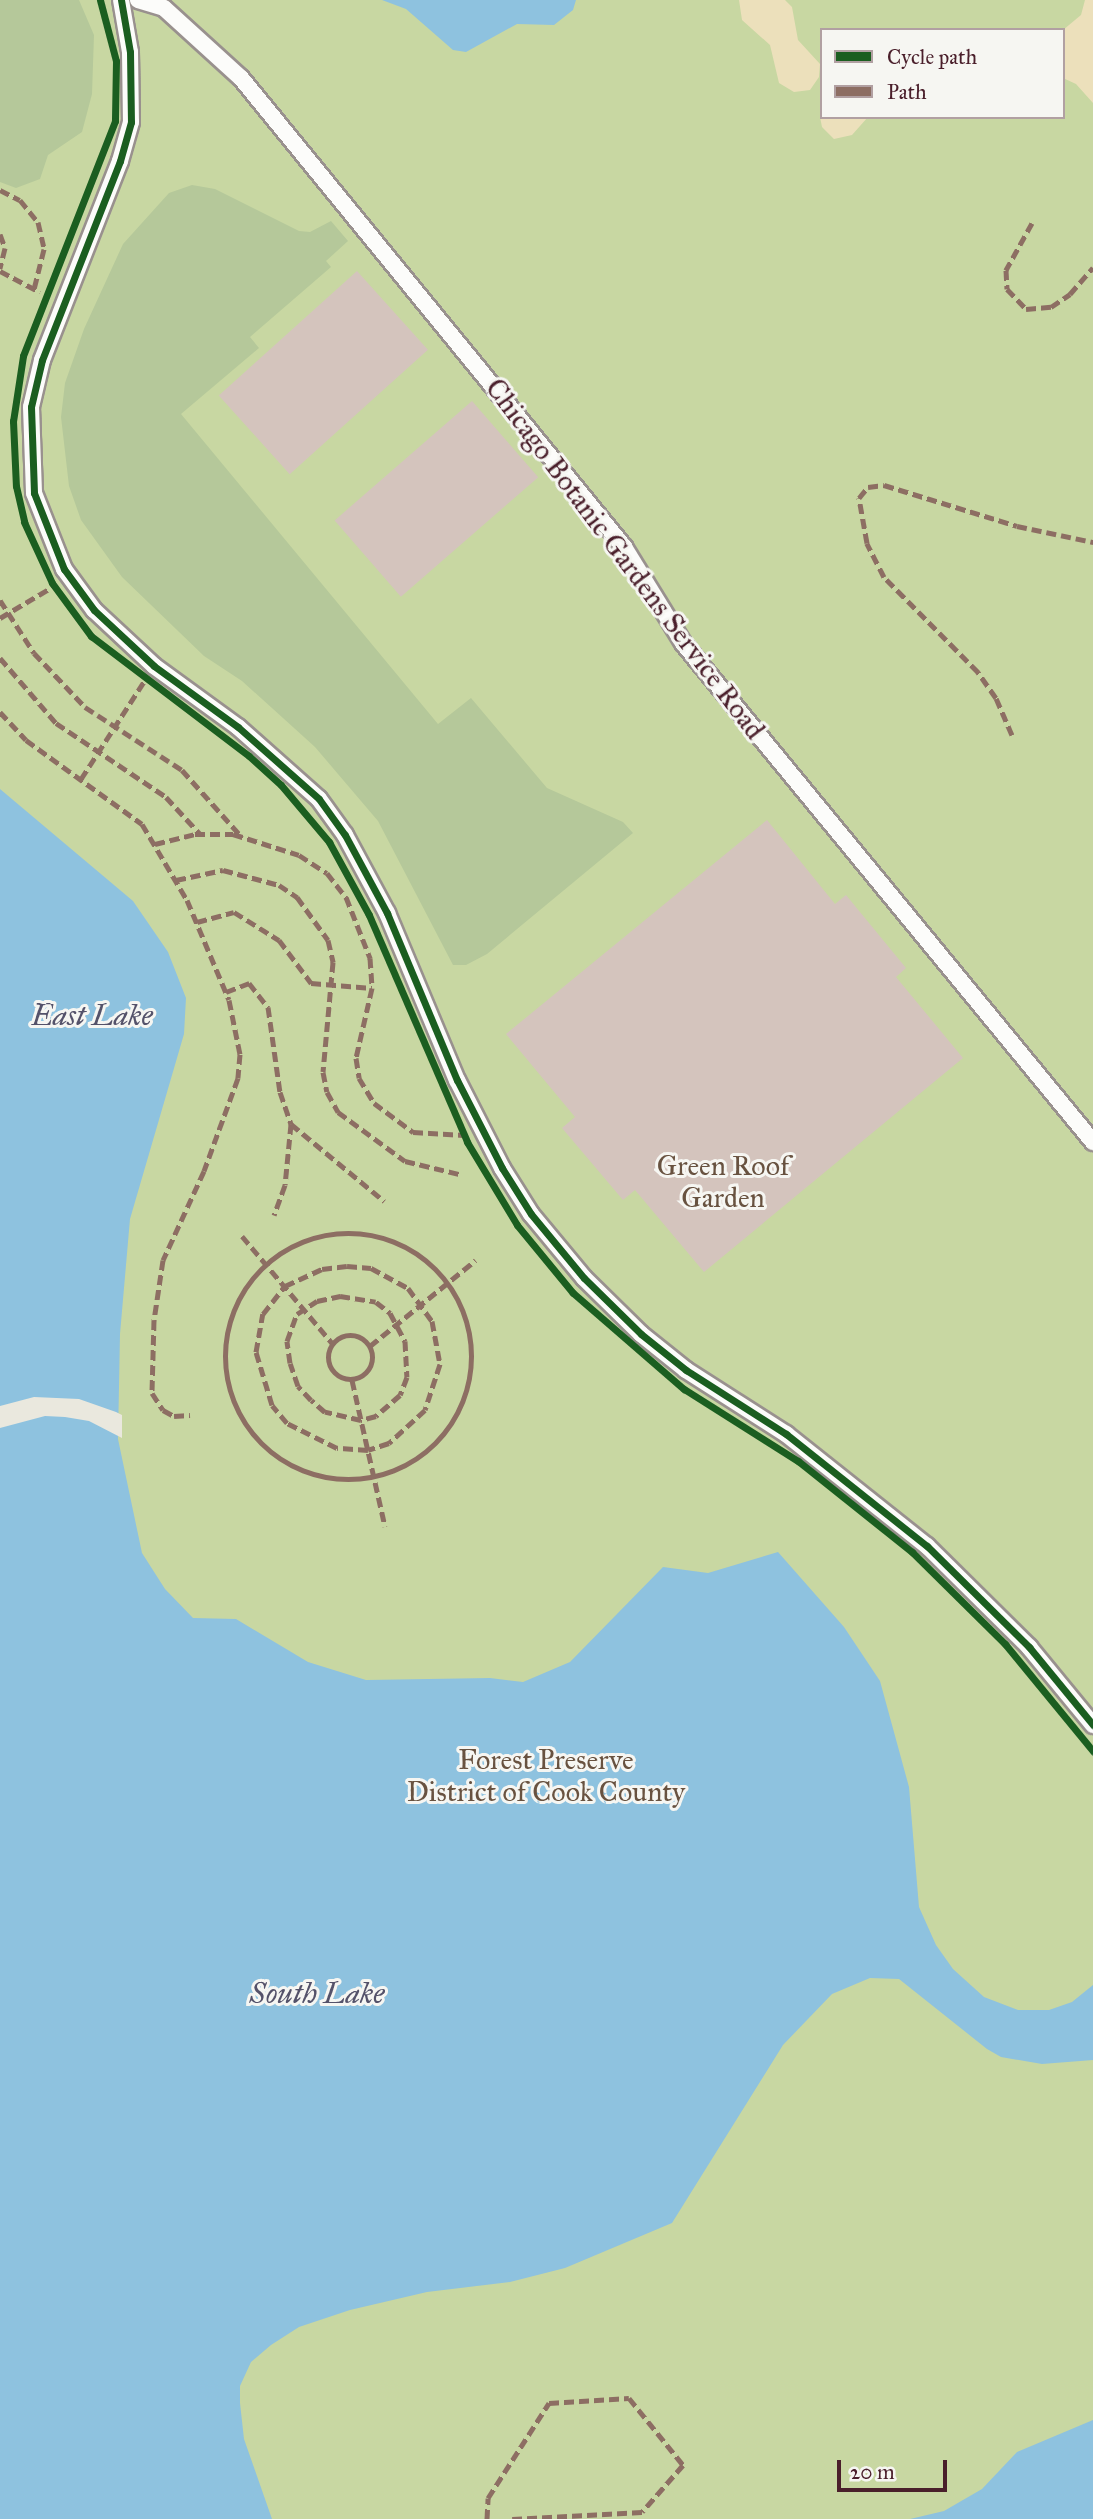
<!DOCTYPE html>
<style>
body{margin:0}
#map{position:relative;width:1093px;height:2519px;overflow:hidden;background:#eae8de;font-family:"IM FELL Great Primer",serif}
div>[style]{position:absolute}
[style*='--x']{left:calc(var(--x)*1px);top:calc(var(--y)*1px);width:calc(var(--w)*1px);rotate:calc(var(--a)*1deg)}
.green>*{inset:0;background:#c8d7a2}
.forest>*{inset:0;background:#b5c89a}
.sand>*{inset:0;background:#ece0bb}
.water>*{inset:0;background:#8ec2df}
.pier>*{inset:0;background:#eae8de}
.building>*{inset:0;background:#d4c4bd;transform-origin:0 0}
.roads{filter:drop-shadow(2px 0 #99918e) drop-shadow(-2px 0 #99918e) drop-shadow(0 2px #99918e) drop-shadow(0 -2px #99918e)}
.service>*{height:16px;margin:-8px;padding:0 8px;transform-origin:8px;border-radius:8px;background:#fcfcfa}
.quiet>*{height:5px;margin-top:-2.5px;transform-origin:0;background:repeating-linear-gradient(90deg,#8d6e63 0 10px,transparent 0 15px)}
.quiet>.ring{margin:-2.5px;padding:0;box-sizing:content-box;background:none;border:5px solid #8d6e63;border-radius:50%}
.cycleway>*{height:7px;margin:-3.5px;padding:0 3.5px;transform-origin:3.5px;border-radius:3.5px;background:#1b5e20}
span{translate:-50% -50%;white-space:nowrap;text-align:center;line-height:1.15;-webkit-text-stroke:6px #f6f6f2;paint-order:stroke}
.street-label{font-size:28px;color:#4a1f2b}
.park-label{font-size:28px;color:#685240}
.water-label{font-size:30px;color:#54526a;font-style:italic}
.legend{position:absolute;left:820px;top:28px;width:245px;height:91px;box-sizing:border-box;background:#f6f6f2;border:2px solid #b1a0a2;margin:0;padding:9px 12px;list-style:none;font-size:21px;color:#4a1f2b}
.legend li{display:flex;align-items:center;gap:14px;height:35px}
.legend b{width:35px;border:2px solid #b1a0a2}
.scale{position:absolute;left:837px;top:2460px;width:110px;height:32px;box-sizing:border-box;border:4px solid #4a1f2b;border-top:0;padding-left:9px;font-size:21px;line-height:24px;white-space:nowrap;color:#4a1f2b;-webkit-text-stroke:5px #f6f6f2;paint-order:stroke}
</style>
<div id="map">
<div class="green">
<div style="clip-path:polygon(evenodd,0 0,1093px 0,1093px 2519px,0 2519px,0 0,822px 30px,1063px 30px,1063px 117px,822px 117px,822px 30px)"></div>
</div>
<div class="forest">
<div style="clip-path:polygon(0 0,79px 0,94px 35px,92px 94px,82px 132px,48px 155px,40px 179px,16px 188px,0 182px)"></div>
<div style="clip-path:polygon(192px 185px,215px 189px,299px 231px,310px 232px,331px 221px,348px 241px,326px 261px,331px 267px,250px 337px,259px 348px,181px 414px,438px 724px,471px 698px,547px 788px,623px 822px,633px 833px,487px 954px,466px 965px,453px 965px,378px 821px,315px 747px,242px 681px,204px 656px,122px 577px,81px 520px,69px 486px,61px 417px,65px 383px,84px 329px,123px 244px,169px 193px)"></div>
</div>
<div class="sand">
<div style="clip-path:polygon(739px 0,785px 0,792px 7px,798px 40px,820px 64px,819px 77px,810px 90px,794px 92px,779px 83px,770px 45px,742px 20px)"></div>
<div style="clip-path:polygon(1085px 0,1093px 0,1093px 103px,1076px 84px,1063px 78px,1063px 30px,1081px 15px)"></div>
<div style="clip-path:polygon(822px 113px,822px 117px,868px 117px,852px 135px,834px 139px,822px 127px,820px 117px)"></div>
</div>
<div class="water">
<div style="clip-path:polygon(382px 0,576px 0,573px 10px,554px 25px,517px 24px,466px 52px,453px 50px,406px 9px)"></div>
<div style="clip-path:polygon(0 789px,133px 901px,168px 952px,186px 998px,184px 1034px,130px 1219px,120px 1334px,118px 1439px,142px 1553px,165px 1589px,193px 1618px,236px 1619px,308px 1662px,366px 1680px,490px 1678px,523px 1682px,570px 1662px,663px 1567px,708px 1573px,778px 1552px,844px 1627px,880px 1681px,909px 1787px,919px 1907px,936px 1945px,953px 1969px,984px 1997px,1018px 2010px,1049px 2010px,1072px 2002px,1093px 1985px,1093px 2060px,1042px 2064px,1001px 2057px,987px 2049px,899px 1979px,870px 1978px,832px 1994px,783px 2045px,672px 2223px,565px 2268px,510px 2282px,427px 2292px,350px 2310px,299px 2327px,271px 2345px,251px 2362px,240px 2386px,240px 2403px,244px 2439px,272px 2519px,0 2519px)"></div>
<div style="clip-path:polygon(1093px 2420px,1093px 2519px,910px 2519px,944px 2511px,982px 2489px,1017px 2452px)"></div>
</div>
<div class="pier">
<div style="clip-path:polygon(34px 1397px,79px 1399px,116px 1412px,122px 1415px,122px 1438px,89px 1421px,65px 1417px,45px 1416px,0 1428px,0 1406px)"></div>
</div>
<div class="building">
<div style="left:357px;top:271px;width:106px;height:186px;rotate:48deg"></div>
<div style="left:472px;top:401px;width:101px;height:182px;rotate:49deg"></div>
<div style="clip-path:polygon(767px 820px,835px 904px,846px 895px,906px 968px,896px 977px,963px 1058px,704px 1272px,635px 1190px,623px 1200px,562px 1128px,575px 1117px,506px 1034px)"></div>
</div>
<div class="roads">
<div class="service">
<div style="--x:121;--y:0;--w:53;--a:80.2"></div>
<div style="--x:130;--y:52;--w:70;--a:89.2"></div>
<div style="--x:131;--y:122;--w:41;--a:105.8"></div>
<div style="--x:120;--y:161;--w:214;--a:111.4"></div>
<div style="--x:42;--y:360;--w:48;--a:103.2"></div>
<div style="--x:31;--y:407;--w:86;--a:88"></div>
<div style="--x:34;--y:493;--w:82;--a:68.5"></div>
<div style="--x:64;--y:569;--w:51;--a:53.8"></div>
<div style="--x:94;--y:610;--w:82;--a:43"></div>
<div style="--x:154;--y:666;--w:104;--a:36"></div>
<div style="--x:238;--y:727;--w:108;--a:41.6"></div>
<div style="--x:319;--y:799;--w:44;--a:54.2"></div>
<div style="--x:345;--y:835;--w:89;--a:61.7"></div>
<div style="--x:387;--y:913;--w:181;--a:67.3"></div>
<div style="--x:457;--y:1080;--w:99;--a:62.9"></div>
<div style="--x:502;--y:1168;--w:54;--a:57.8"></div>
<div style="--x:531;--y:1214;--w:83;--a:50.4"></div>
<div style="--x:584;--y:1278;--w:80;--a:44.5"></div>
<div style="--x:641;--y:1334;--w:58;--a:38.7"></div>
<div style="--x:686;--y:1370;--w:119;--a:32.6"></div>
<div style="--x:786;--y:1434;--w:180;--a:38.5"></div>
<div style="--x:927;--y:1546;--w:144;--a:44.7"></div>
<div style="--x:1029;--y:1647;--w:101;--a:50.6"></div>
<div style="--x:138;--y:0;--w:27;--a:17"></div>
<div style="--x:164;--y:8;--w:104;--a:42.3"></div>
<div style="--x:241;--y:78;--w:606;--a:50.76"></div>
<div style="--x:624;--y:547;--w:113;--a:58.4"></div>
<div style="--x:683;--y:643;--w:646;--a:50.59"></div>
</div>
</div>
<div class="quiet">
<div style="--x:0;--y:190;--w:22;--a:27"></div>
<div style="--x:20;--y:200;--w:28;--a:51"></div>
<div style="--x:38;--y:222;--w:28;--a:77"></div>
<div style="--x:44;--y:249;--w:41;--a:104"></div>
<div style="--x:1032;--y:223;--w:54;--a:119"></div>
<div style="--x:1006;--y:270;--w:19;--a:87"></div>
<div style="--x:1007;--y:289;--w:28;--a:46"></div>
<div style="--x:1026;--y:309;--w:25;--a:-5"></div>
<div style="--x:1051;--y:307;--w:23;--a:-34"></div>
<div style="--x:1070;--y:294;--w:35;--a:-49"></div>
<div style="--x:0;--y:234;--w:15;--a:70"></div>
<div style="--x:5;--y:248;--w:21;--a:104"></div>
<div style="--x:0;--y:271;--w:45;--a:27.7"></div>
<div style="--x:0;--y:600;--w:63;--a:57.3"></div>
<div style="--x:34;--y:653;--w:74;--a:46.6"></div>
<div style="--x:85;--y:707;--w:116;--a:33"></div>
<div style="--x:182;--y:770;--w:90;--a:48.2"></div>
<div style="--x:0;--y:618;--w:63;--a:-30.7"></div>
<div style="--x:0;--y:658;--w:86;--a:49.3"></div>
<div style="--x:56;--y:723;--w:133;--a:33.9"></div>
<div style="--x:166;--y:797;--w:50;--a:47.4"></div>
<div style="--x:0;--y:712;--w:38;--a:47"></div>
<div style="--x:26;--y:740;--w:143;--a:35.9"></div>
<div style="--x:142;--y:824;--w:88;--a:59.4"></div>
<div style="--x:187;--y:900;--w:108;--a:67.2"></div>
<div style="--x:229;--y:1000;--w:55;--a:78.5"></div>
<div style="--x:240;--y:1054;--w:24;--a:95"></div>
<div style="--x:238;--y:1078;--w:99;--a:110.1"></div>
<div style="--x:204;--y:1171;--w:98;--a:114.7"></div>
<div style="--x:163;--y:1260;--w:61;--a:98.5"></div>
<div style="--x:154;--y:1320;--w:73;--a:91.6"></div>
<div style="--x:152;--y:1393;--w:20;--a:57"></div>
<div style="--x:163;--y:1410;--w:13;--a:29"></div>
<div style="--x:174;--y:1416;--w:16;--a:-4"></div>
<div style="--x:1012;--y:735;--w:40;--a:-113.4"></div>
<div style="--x:996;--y:698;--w:32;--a:-125"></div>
<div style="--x:978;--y:672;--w:134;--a:-134.7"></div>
<div style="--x:884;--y:577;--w:38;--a:-117"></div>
<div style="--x:867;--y:543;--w:46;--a:-100.1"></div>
<div style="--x:859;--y:498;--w:14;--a:-51"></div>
<div style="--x:868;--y:487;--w:16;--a:-7"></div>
<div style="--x:884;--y:485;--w:139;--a:17.1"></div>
<div style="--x:1017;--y:526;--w:78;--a:11.9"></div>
<div style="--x:81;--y:779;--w:118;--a:-57.1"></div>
<div style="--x:155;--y:844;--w:41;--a:-14"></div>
<div style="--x:195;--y:834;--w:38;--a:0"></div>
<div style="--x:233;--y:834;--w:69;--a:17.7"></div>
<div style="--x:299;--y:855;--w:33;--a:33"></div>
<div style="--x:327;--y:873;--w:31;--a:52"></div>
<div style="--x:346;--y:897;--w:66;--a:68.5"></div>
<div style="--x:370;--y:958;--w:30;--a:86"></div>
<div style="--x:372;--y:988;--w:72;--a:102.9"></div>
<div style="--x:356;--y:1058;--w:20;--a:81"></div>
<div style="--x:359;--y:1078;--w:29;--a:59"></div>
<div style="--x:374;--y:1103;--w:49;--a:36.6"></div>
<div style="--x:413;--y:1132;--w:51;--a:3.4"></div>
<div style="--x:176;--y:880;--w:48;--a:-12"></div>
<div style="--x:223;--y:870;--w:58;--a:15"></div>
<div style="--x:279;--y:885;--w:22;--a:34"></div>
<div style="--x:297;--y:897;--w:53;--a:54.2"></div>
<div style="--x:328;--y:940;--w:23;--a:77"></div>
<div style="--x:333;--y:962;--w:110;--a:95.2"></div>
<div style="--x:323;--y:1072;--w:20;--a:79"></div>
<div style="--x:327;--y:1092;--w:23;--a:61"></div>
<div style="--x:338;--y:1112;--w:83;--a:36.2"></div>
<div style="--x:405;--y:1161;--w:56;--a:13.5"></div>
<div style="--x:197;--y:922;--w:38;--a:-15"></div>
<div style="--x:234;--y:912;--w:53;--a:31.9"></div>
<div style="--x:279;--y:940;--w:54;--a:53.3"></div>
<div style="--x:311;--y:983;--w:61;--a:4.7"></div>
<div style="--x:226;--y:992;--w:25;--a:-21"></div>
<div style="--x:249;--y:983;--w:31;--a:52"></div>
<div style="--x:268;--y:1007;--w:86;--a:82"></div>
<div style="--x:280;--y:1092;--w:34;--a:71"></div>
<div style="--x:291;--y:1124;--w:61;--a:95.6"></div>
<div style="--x:285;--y:1185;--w:32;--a:110"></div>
<div style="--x:291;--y:1124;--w:121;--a:39.6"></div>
<div class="ring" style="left:225px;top:1233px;width:241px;height:241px"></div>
<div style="--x:242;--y:1236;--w:140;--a:49.9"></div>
<div style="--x:347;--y:1266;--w:24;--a:5"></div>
<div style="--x:371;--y:1268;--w:42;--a:28.4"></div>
<div style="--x:408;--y:1288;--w:41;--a:54"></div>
<div style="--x:432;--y:1321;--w:44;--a:79.5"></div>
<div style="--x:440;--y:1364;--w:48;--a:108.1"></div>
<div style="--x:425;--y:1410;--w:49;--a:137.5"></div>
<div style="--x:389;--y:1443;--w:22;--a:162"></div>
<div style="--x:368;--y:1450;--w:31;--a:-176"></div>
<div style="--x:337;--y:1448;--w:56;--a:-153.4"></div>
<div style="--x:287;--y:1423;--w:23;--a:-130"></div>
<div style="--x:272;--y:1405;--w:55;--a:-106.8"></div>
<div style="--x:256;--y:1352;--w:39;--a:-80"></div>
<div style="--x:263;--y:1314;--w:36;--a:-52"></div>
<div style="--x:285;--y:1286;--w:41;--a:-24.7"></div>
<div style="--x:322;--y:1269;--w:25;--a:-7"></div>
<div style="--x:340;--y:1296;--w:36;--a:9"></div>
<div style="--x:376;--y:1302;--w:18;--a:38"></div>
<div style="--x:390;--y:1313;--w:32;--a:62"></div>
<div style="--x:405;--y:1341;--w:36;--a:87"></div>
<div style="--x:407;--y:1377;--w:19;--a:111"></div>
<div style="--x:400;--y:1395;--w:32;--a:139"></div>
<div style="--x:376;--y:1416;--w:16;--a:165"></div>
<div style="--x:361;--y:1420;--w:37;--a:-167"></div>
<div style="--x:325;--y:1412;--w:18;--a:-139"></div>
<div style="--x:311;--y:1400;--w:19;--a:-133"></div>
<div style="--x:298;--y:1386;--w:24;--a:-109"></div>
<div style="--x:290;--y:1363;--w:22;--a:-98"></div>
<div style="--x:287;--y:1341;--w:29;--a:-70"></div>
<div style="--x:297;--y:1314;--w:24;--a:-33"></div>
<div style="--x:317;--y:1301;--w:24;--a:-12"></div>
<div class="ring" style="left:328px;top:1335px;width:39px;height:39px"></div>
<div style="--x:370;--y:1346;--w:136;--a:-39.1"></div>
<div style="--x:352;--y:1380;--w:150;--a:77.3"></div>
<div style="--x:487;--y:2519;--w:21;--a:-87"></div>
<div style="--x:488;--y:2498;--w:113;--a:-57.3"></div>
<div style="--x:549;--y:2403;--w:80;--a:-3.6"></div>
<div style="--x:629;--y:2398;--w:86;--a:51.1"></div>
<div style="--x:683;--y:2465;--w:62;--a:131.1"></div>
<div style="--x:642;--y:2512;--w:130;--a:176.9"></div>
</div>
<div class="cycleway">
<div style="--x:100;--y:0;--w:63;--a:75.3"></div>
<div style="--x:116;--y:61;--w:60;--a:91"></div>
<div style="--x:115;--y:121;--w:252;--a:111.4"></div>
<div style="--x:23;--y:356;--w:66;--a:98.7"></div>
<div style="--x:13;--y:421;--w:65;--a:87.4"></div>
<div style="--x:16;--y:486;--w:37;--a:77"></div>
<div style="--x:24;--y:522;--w:67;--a:65.3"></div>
<div style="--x:52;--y:583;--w:66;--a:53.7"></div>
<div style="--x:91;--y:636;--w:198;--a:37.2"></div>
<div style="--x:249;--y:756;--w:43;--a:42.2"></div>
<div style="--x:281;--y:785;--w:75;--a:49.9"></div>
<div style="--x:329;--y:842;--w:83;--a:61.3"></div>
<div style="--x:369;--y:915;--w:247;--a:66.6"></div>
<div style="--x:467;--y:1142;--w:97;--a:58.9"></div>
<div style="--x:517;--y:1225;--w:88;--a:50.5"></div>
<div style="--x:573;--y:1293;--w:147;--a:40.9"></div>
<div style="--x:684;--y:1389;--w:135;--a:32.3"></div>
<div style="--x:798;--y:1461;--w:146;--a:38.6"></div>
<div style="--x:912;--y:1552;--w:131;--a:44.7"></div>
<div style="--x:1005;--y:1644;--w:139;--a:50.6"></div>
<div style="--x:121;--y:0;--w:53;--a:80.2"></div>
<div style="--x:130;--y:52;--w:70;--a:89.2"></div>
<div style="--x:131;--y:122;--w:41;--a:105.8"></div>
<div style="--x:120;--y:161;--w:214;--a:111.4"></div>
<div style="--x:42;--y:360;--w:48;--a:103.2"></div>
<div style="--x:31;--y:407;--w:86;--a:88"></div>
<div style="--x:34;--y:493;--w:82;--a:68.5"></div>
<div style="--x:64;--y:569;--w:51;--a:53.8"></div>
<div style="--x:94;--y:610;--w:82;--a:43"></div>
<div style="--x:154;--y:666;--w:104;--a:36"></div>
<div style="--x:238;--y:727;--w:108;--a:41.6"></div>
<div style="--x:319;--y:799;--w:44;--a:54.2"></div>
<div style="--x:345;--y:835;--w:89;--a:61.7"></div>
<div style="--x:387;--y:913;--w:181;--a:67.3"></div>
<div style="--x:457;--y:1080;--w:99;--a:62.9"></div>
<div style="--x:502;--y:1168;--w:54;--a:57.8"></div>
<div style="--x:531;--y:1214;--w:83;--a:50.4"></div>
<div style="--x:584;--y:1278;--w:80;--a:44.5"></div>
<div style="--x:641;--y:1334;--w:58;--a:38.7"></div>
<div style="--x:686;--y:1370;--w:119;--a:32.6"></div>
<div style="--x:786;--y:1434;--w:180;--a:38.5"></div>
<div style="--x:927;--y:1546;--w:144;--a:44.7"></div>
<div style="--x:1029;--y:1647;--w:101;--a:50.6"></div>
</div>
<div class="street-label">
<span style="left:625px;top:559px;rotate:53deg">Chicago Botanic Gardens Service Road</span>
</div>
<div class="park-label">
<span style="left:723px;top:1182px">Green Roof<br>Garden</span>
<span style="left:546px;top:1776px">Forest Preserve<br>District of Cook County</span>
</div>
<div class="water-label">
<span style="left:92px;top:1015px">East Lake</span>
<span style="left:317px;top:1993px">South Lake</span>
</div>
<ul class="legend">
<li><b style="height:9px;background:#1b5e20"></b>Cycle path</li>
<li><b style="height:9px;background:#8d6e63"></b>Path</li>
</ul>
<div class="scale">20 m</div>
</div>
